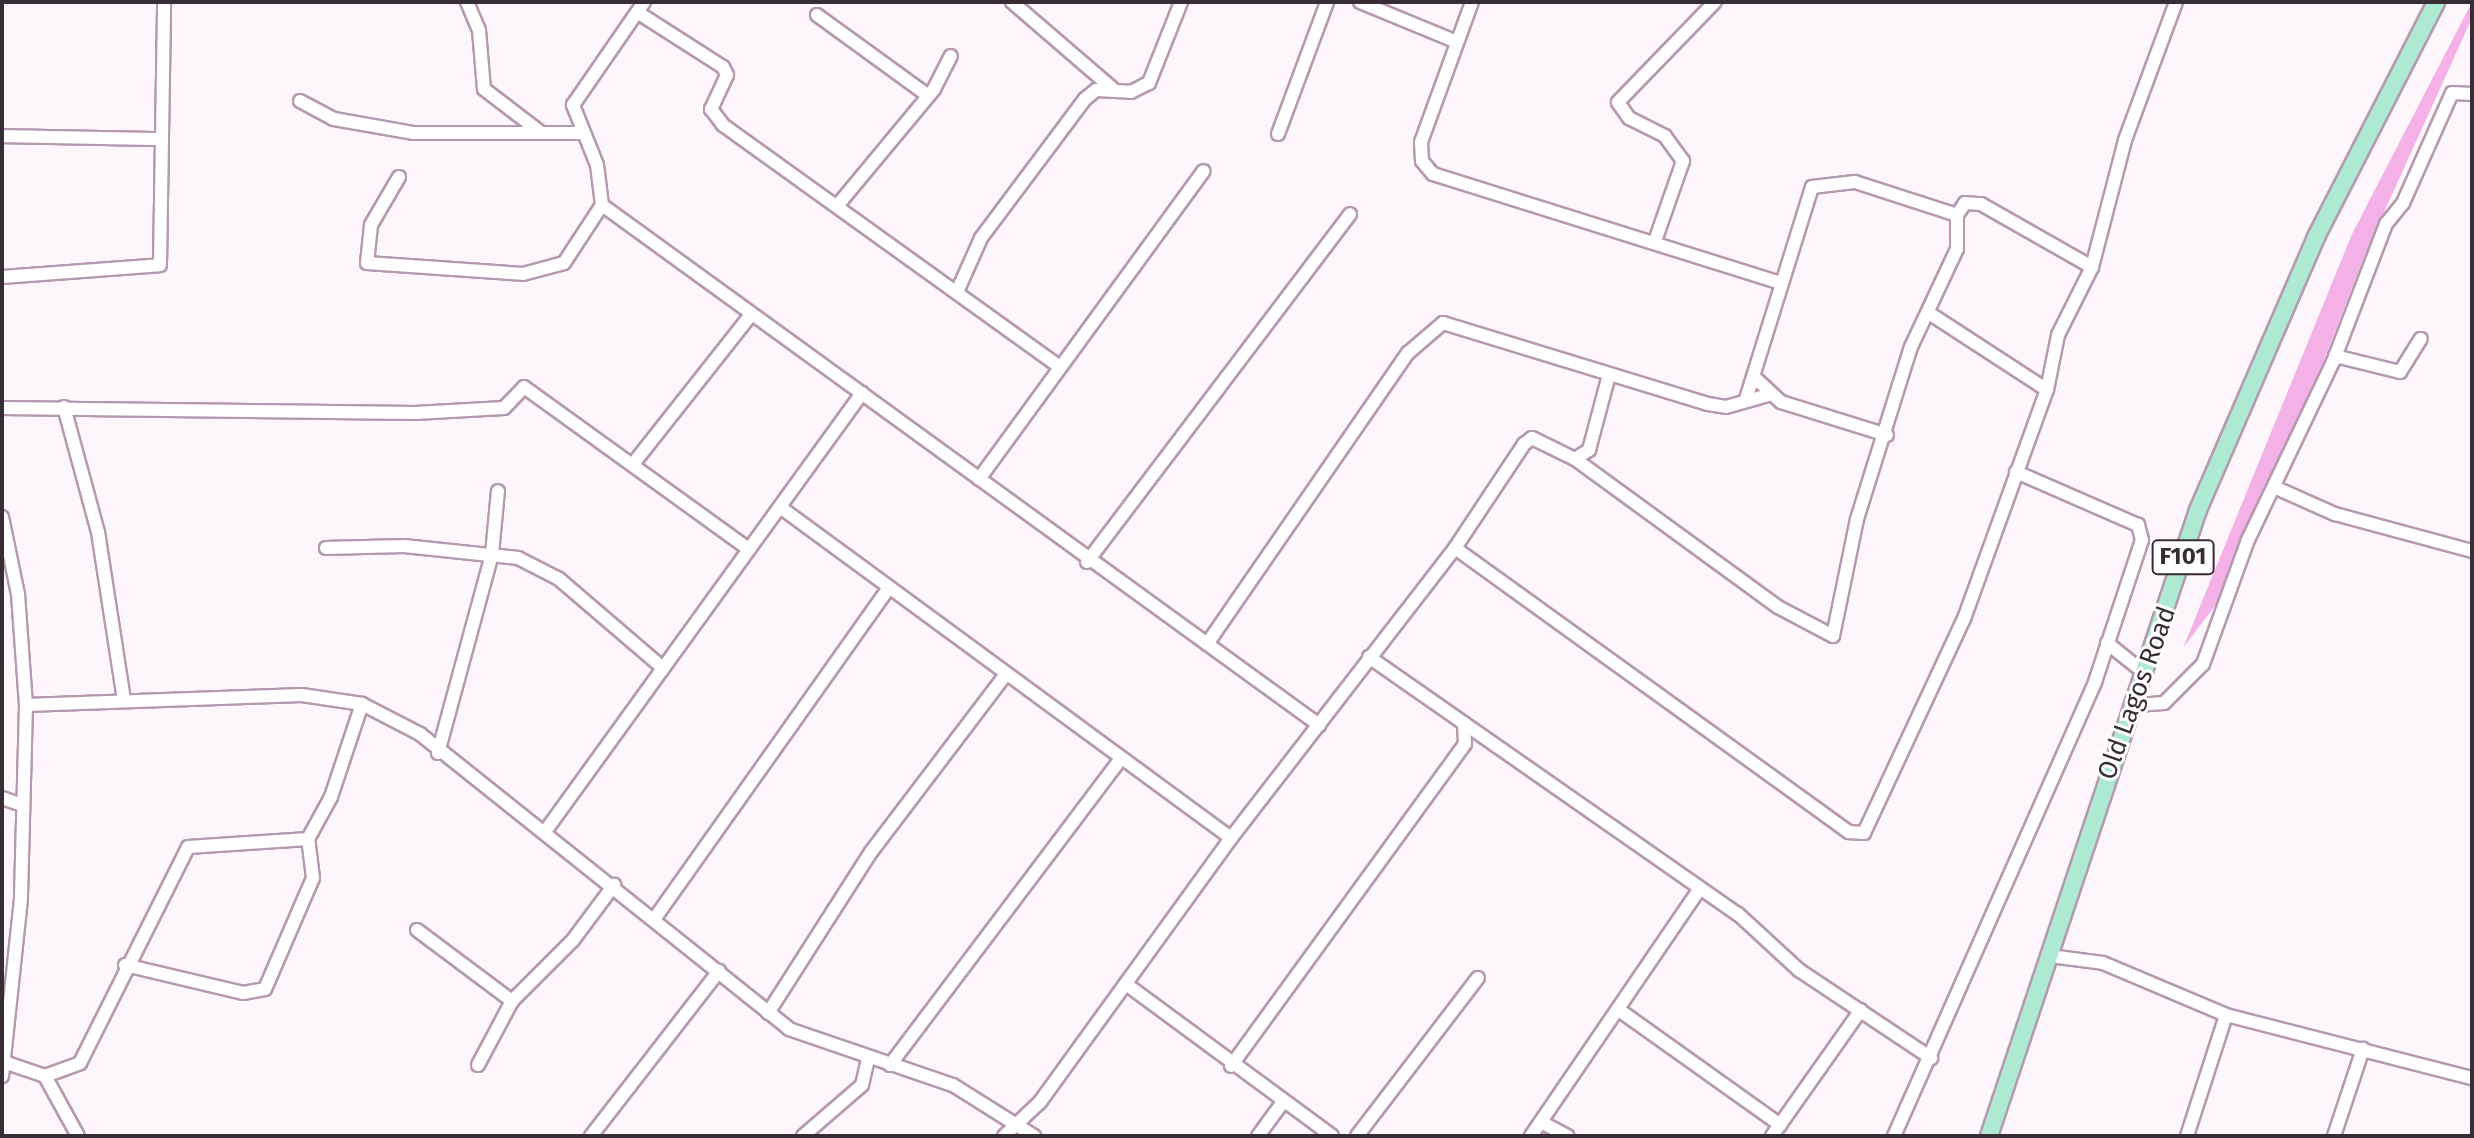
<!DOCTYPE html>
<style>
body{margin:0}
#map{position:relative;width:2474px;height:1138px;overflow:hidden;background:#fdf7fc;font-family:"Fira Sans",sans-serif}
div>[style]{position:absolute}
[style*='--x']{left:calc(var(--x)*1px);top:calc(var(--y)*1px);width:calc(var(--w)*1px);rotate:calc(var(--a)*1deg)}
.green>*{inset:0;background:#f4b1e7}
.roads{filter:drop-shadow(2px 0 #b59aaf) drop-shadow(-2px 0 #b59aaf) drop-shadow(0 2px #b59aaf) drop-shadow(0 -2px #b59aaf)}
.minor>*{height:12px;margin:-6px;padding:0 6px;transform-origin:6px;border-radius:6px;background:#fff}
.major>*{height:16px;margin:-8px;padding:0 8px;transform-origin:8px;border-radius:8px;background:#aeead3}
span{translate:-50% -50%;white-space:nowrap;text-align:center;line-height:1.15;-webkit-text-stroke:6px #fff;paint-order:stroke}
.shield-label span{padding:2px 6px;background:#fff;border:2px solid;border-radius:6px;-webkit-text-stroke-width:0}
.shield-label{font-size:24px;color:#372d35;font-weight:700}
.street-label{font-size:26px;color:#372d35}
.frame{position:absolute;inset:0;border:4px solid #372d35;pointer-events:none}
</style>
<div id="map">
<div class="green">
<div style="clip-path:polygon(2472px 2px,2472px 18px,2366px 252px,2243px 569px,2183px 648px,2352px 234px)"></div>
</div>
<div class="roads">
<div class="minor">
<div style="--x:467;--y:2;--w:30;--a:67"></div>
<div style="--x:479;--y:30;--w:59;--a:85.2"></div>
<div style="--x:484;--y:89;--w:69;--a:37.4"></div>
<div style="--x:1012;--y:2;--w:132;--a:40.7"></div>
<div style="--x:1360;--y:2;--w:105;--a:22.4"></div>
<div style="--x:1472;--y:2;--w:149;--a:110"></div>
<div style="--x:1421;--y:142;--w:19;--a:87"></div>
<div style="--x:1422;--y:161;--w:17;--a:50"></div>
<div style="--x:1433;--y:174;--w:364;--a:17.4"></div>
<div style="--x:637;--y:12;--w:102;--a:32.6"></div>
<div style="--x:723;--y:67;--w:9;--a:63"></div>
<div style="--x:727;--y:75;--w:38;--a:115"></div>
<div style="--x:711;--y:109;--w:20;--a:53"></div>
<div style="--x:723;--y:125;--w:415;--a:35.7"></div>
<div style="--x:817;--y:15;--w:136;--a:36"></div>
<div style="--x:300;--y:101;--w:38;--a:28"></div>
<div style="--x:334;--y:119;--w:80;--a:10"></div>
<div style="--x:413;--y:133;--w:169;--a:0"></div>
<div style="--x:1278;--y:134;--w:141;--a:-69.6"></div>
<div style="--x:2;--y:136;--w:158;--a:1.1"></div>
<div style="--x:399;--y:177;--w:56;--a:120.3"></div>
<div style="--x:371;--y:225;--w:38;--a:96"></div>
<div style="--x:367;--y:263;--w:156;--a:4"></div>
<div style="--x:523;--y:274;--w:42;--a:-15"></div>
<div style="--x:564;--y:263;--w:69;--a:-56.8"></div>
<div style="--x:602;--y:205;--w:40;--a:-97.1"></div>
<div style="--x:597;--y:165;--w:65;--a:-111.8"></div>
<div style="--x:573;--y:105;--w:125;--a:-55.4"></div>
<div style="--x:602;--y:205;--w:886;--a:35.95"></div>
<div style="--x:837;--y:206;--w:152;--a:-50.3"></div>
<div style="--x:934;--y:89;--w:37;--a:-63"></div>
<div style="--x:1655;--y:241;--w:85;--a:-70.7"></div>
<div style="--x:1683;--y:161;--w:31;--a:-126"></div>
<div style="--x:1665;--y:136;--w:40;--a:-153.4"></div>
<div style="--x:1629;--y:118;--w:19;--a:-125"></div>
<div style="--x:1618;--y:102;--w:139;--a:-45.9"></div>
<div style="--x:2;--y:277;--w:158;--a:-4.3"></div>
<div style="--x:160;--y:265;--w:263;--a:-89.1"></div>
<div style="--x:957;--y:292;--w:59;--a:-66"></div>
<div style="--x:981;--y:238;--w:174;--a:-53.2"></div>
<div style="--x:1085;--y:99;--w:14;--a:-39"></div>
<div style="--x:1096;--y:90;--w:35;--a:3"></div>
<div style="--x:1131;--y:92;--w:20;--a:-27"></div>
<div style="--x:1149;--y:83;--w:87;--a:-68.4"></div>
<div style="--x:1932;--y:315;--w:137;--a:33.1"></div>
<div style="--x:2335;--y:356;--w:67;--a:13.8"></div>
<div style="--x:2400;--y:372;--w:39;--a:-58"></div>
<div style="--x:1754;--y:377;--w:37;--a:43"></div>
<div style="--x:1781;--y:402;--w:111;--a:17.3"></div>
<div style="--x:1746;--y:399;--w:222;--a:-72.7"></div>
<div style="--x:1812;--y:187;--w:43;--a:-6.6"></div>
<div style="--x:1855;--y:182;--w:107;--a:17.9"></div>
<div style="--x:64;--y:407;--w:130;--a:74.8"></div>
<div style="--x:98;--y:532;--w:170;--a:81.2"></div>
<div style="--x:2;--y:408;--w:413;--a:0.7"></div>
<div style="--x:415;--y:413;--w:89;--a:-3.2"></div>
<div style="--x:504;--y:408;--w:29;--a:-46"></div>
<div style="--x:524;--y:387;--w:277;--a:35.8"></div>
<div style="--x:1575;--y:459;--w:17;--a:-33"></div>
<div style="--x:1589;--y:450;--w:78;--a:-75.1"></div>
<div style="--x:633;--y:464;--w:189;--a:-51.7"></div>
<div style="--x:979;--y:479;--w:381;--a:-53.9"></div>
<div style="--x:2274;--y:487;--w:67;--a:23.9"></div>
<div style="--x:2335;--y:514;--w:142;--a:15.1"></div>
<div style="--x:780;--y:507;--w:559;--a:36.28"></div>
<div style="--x:2;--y:517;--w:79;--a:78.3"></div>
<div style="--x:18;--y:594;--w:111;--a:85.9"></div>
<div style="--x:26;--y:705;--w:194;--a:91.5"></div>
<div style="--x:21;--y:899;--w:178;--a:96.1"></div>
<div style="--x:326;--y:548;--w:78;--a:-1.5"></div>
<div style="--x:404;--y:546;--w:115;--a:6"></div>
<div style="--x:518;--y:558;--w:46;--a:27.1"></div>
<div style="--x:559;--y:579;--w:137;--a:40.6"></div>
<div style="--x:1455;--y:548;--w:486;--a:35.8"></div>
<div style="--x:1849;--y:832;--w:15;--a:4"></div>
<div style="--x:1864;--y:833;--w:239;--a:-65"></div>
<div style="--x:1965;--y:616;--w:240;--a:-70.1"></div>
<div style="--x:2047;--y:390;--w:56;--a:-78.7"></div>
<div style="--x:2058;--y:335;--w:76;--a:-63.4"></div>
<div style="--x:2092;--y:267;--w:131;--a:-75.4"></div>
<div style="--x:2125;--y:140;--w:147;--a:-69.7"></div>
<div style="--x:1087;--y:562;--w:436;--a:-52.9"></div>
<div style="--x:2107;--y:643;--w:50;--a:38.5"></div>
<div style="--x:1207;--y:644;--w:354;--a:-55.4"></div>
<div style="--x:1408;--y:353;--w:46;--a:-40.6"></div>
<div style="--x:1443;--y:323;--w:277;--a:17"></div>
<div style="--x:1708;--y:404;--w:18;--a:9"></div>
<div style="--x:1726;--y:407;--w:44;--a:-15.9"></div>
<div style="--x:1369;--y:657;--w:450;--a:34.9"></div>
<div style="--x:1738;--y:914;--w:83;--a:42.6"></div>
<div style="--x:1799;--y:970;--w:159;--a:33.7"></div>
<div style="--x:26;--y:705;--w:276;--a:-2.1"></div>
<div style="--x:302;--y:695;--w:61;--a:8.5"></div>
<div style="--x:362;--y:704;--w:65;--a:27.3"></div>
<div style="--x:420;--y:734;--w:472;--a:38.6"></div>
<div style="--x:789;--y:1029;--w:173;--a:18.9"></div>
<div style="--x:953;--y:1085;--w:96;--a:32.2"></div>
<div style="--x:2136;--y:705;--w:28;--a:-4"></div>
<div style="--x:2164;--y:703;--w:55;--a:-45"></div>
<div style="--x:2203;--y:664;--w:132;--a:-70.1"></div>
<div style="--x:2248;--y:540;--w:197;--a:-64.5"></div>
<div style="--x:2333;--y:362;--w:148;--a:-69"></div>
<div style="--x:2386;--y:224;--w:27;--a:-51"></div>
<div style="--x:2403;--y:203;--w:120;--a:-66"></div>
<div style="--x:2452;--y:93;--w:20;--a:3"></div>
<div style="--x:438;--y:753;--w:206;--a:-74.8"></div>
<div style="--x:492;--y:554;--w:63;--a:-84.6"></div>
<div style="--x:2;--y:798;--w:21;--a:19"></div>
<div style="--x:544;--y:833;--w:543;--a:-54.14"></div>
<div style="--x:655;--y:918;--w:405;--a:-54.7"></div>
<div style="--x:417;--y:930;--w:119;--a:36.8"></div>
<div style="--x:2050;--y:956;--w:53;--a:7.5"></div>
<div style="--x:2103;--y:963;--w:134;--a:22.9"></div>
<div style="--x:2226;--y:1015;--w:254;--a:14.4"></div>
<div style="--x:125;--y:965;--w:121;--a:13.3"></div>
<div style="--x:243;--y:993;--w:22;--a:-10"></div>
<div style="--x:265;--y:989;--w:121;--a:-66.6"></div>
<div style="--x:313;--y:878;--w:39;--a:-97"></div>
<div style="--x:1126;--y:984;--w:256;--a:36.4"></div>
<div style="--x:1619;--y:1010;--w:198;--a:35.5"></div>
<div style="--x:768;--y:1013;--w:191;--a:-57.4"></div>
<div style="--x:871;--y:852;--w:223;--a:-52.8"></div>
<div style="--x:4;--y:1062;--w:43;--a:18.9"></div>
<div style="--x:45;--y:1076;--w:37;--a:-20"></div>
<div style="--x:80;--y:1063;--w:241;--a:-63.4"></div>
<div style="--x:188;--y:847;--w:120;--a:-3.8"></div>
<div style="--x:308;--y:839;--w:48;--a:-61.3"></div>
<div style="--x:331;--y:797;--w:98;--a:-71.6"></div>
<div style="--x:478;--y:1065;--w:72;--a:-62"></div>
<div style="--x:512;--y:1001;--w:86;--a:-45"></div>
<div style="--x:573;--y:940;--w:69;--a:-53.3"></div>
<div style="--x:890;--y:1065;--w:384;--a:-53"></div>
<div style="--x:1231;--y:1066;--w:398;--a:-54"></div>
<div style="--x:1465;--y:744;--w:21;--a:-93"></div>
<div style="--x:45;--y:1076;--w:68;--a:61.2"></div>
<div style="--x:1541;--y:1122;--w:30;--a:28"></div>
<div style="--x:591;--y:1136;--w:209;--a:-52.2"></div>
<div style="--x:803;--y:1136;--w:78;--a:-40.8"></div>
<div style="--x:862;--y:1085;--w:28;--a:-77"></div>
<div style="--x:1004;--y:1136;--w:50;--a:-43.4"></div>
<div style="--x:1040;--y:1102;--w:326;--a:-54.1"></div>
<div style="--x:1231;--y:838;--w:366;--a:-52.3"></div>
<div style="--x:1455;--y:548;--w:125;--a:-56.4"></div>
<div style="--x:1524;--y:444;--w:10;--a:-37"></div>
<div style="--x:1532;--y:438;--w:48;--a:26"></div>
<div style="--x:1575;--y:459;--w:251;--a:36.1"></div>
<div style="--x:1778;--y:607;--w:62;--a:27.8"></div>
<div style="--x:1833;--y:636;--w:119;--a:-78.4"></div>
<div style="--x:1857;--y:519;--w:180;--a:-72.6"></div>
<div style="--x:1911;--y:347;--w:108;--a:-64.9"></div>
<div style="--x:1957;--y:249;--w:34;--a:-90"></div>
<div style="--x:1957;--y:215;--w:14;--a:-56"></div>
<div style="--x:1965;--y:203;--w:16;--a:4"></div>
<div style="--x:1981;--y:204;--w:128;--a:29.6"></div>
<div style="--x:1258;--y:1136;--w:42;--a:-53.7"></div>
<div style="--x:1357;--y:1136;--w:199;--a:-52.6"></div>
<div style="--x:1531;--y:1136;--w:298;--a:-55.7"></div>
<div style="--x:1772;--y:1136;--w:154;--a:-54.8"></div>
<div style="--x:1894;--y:1136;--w:497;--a:-66.1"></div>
<div style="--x:2095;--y:682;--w:150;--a:-71.7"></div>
<div style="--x:2142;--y:540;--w:16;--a:-105"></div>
<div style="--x:2138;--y:525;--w:133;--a:-156.5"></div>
<div style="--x:2187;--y:1136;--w:127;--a:-72.1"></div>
<div style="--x:2334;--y:1136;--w:92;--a:-71.6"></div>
</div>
<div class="major">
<div style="--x:1989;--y:1136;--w:660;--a:-71.54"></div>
<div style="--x:2198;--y:510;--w:297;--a:-66.6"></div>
<div style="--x:2316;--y:237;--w:264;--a:-62.9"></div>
</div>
</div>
<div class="shield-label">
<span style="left:2183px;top:557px">F101</span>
</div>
<div class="street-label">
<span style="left:2137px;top:693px;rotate:-70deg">Old Lagos Road</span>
</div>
<div class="frame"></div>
</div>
